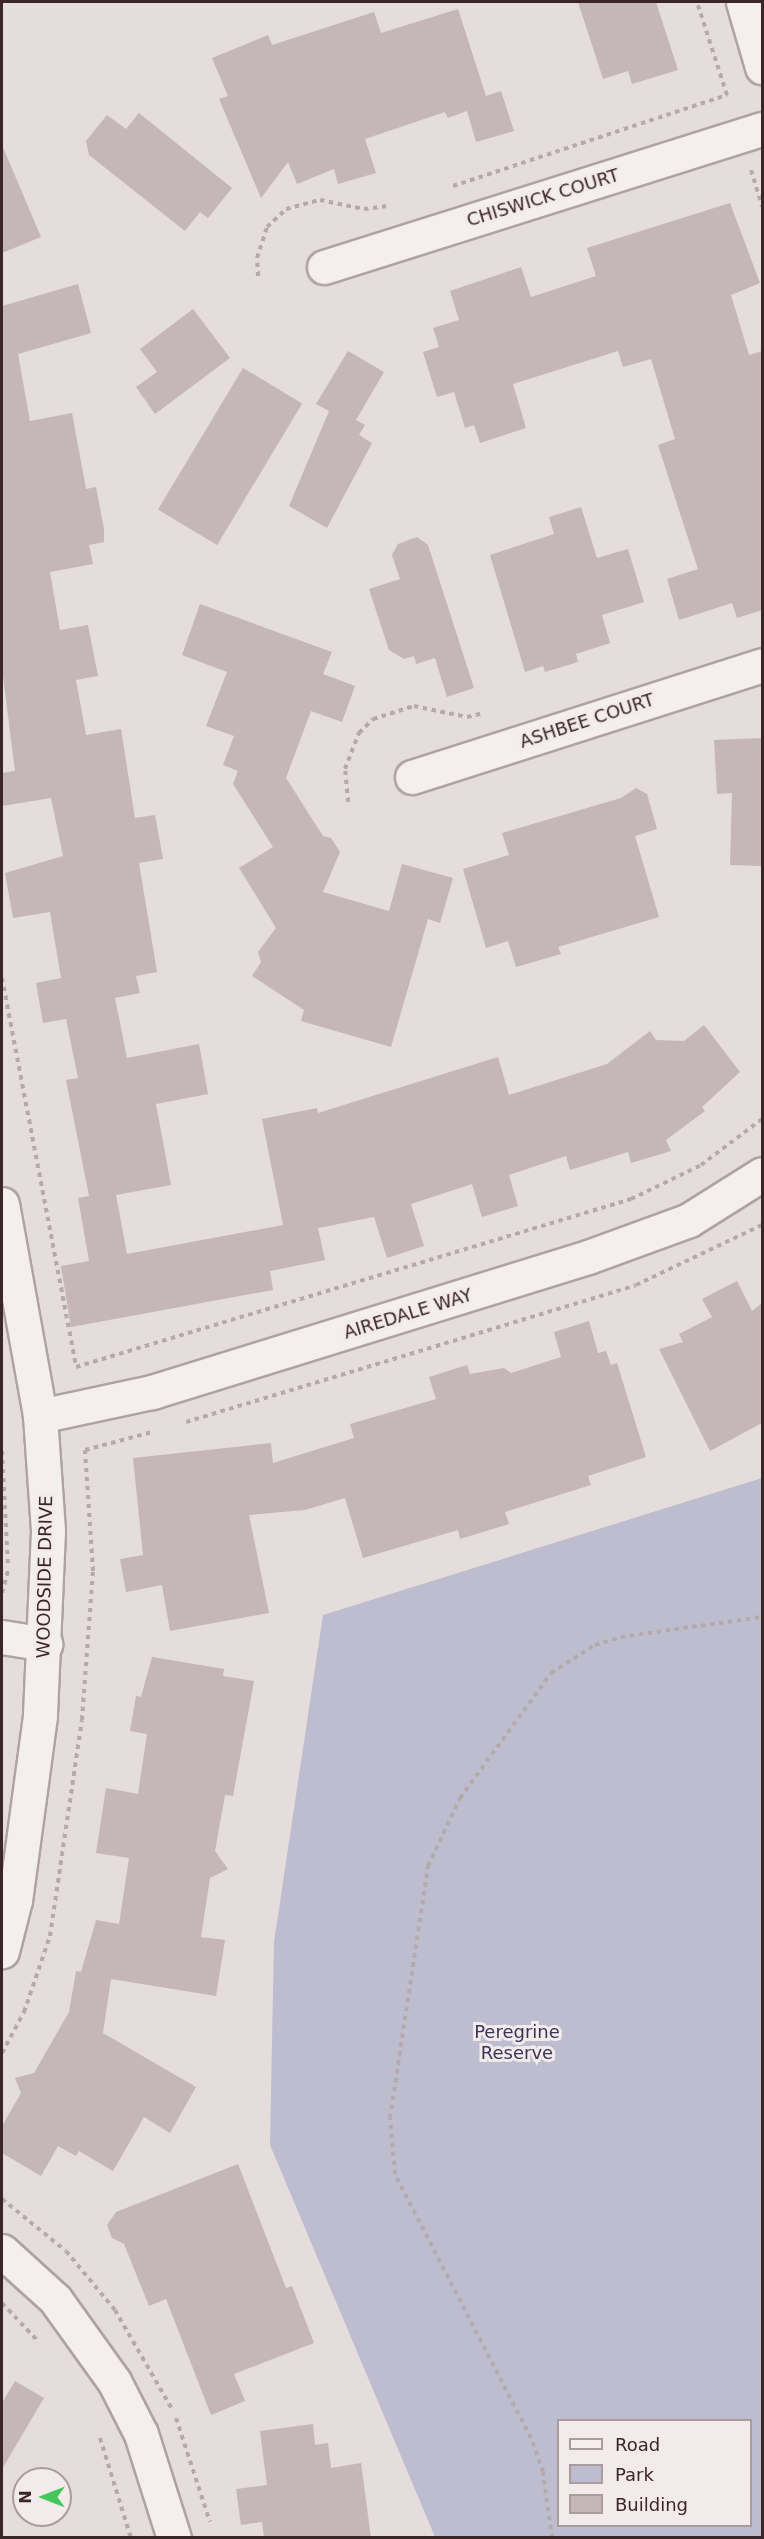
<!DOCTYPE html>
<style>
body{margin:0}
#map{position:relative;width:764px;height:2539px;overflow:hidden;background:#e5dcdc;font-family:"DejaVu Sans",sans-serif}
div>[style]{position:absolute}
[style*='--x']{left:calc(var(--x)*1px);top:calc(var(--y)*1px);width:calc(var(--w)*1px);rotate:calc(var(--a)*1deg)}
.green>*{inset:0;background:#bebdcf}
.building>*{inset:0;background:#c5b6b7;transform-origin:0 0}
.path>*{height:4px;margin-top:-2px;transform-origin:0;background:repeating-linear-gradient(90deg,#b5aaaa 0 4.5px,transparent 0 9px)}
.roads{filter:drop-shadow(2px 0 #aea2a2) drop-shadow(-2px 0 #aea2a2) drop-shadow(0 2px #aea2a2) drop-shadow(0 -2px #aea2a2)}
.minor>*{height:33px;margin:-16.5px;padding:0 16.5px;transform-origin:16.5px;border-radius:16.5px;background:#f4eeee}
span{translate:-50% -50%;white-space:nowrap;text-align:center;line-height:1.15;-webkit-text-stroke:6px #f3ebeb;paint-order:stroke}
.street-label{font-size:18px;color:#3a2627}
.park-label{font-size:18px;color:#393455}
.frame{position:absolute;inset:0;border:3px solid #3a2627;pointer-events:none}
.legend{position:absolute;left:557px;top:2419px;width:195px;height:108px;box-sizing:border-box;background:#f3ebeb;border:2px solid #a99c9d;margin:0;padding:8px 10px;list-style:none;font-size:18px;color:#3a2627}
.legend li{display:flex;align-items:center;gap:12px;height:30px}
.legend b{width:30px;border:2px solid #a99c9d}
.north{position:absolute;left:12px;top:2467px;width:60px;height:60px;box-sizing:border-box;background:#f3ebeb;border:2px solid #a99c9d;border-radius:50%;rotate:270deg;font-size:16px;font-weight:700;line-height:24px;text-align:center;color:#3a2627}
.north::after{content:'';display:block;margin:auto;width:21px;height:27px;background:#44c65c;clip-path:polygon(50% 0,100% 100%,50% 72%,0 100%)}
</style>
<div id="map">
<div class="green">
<div style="clip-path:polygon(evenodd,762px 1478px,762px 2537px,435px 2537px,270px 2145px,274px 1942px,323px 1615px,762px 1478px,558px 2420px,750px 2420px,750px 2526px,558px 2526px,558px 2420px)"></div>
</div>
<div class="building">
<div style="clip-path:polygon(578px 2px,656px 2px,678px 70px,632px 84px,628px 71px,603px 79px)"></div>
<div style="clip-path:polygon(458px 9px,486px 96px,501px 91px,514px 131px,476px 142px,467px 111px,448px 118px,445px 112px,365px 139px,376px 173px,338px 184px,334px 169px,297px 184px,288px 162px,261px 198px,219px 99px,228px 96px,212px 58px,268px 35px,272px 45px,374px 12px,381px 33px)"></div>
<div style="clip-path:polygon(139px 113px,232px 188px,208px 218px,200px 212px,185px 231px,89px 155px,86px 141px,107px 115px,126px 129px)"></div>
<div style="clip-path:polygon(2px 145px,41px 237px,2px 253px)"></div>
<div style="clip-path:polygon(730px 203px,760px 283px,731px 295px,749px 355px,762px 351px,762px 610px,737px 618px,732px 603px,679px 620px,667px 579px,698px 569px,658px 445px,675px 439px,651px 359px,623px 367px,618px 351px,513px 384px,526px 428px,480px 443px,474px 425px,465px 428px,454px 392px,437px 397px,423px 352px,439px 347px,433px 328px,459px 320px,450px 291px,521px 267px,531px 297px,596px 276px,587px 248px)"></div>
<div style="clip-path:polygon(78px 284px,91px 333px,18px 354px,30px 421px,72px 413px,86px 489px,96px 487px,104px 529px,104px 542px,89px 545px,93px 564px,50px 572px,60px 630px,88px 625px,98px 676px,76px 680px,86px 735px,121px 729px,135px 818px,155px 815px,163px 859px,139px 863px,157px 972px,136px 976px,140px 993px,115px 998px,127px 1058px,199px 1044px,208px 1094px,156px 1104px,171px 1185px,116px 1195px,127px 1254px,283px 1225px,262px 1119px,317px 1108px,318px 1113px,498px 1057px,509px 1095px,607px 1064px,650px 1031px,656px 1040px,684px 1041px,704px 1025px,740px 1072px,702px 1107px,705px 1111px,666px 1140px,671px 1151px,631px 1163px,628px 1152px,570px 1170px,566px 1156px,509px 1175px,518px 1206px,482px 1217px,472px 1184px,411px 1204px,424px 1246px,387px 1258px,374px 1217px,318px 1228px,325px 1260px,270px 1271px,273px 1290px,71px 1327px,61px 1266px,89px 1261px,78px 1198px,89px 1196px,66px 1080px,78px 1078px,66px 1019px,43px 1023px,36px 983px,61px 978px,50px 912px,13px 918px,5px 873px,63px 856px,51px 798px,2px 806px,2px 773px,15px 771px,2px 668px,2px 306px)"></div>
<div style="clip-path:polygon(193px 309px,230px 358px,155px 414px,136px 387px,157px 372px,140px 349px)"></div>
<div style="clip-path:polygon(348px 351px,384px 372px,356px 420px,365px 425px,359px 435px,372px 443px,327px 528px,289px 506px,329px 411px,316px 404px)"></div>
<div style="left:243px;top:368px;width:69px;height:165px;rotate:31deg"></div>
<div style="clip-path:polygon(581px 507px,597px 558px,628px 549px,644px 602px,602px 615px,610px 643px,576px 654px,578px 662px,545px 672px,543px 666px,525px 672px,490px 555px,554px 534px,549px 517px)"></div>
<div style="clip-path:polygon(417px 537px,428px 545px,474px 688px,447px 697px,435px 658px,416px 664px,414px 656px,404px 659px,389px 650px,369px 589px,400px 579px,392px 555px,398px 544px)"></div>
<div style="clip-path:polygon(200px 604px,332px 652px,323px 674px,355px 686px,342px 722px,311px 711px,286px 778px,323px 836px,331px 838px,340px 852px,323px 892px,389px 911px,402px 864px,453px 878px,440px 923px,428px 919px,391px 1047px,301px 1021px,304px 1010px,252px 976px,261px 962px,258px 952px,276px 928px,239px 868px,273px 847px,233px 784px,238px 771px,223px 765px,234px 736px,206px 726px,227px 672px,182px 655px)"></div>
<div style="clip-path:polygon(762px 738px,762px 866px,730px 865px,732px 793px,717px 794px,714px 740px)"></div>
<div style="clip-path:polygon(636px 788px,647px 794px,657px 829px,635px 836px,659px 917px,558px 947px,561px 954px,516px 967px,508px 941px,486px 948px,463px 869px,509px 855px,502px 833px,621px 798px)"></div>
<div style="clip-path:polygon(737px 1281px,752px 1311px,762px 1303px,762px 1423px,710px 1451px,659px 1349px,683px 1342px,679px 1334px,712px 1317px,702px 1299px)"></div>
<div style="clip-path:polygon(589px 1321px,598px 1353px,606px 1351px,611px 1365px,617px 1363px,646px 1457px,588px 1476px,591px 1485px,505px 1512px,509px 1524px,460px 1539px,458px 1530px,363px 1558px,345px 1498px,305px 1510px,249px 1515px,269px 1613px,170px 1631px,162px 1585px,126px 1592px,120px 1559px,143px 1555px,133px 1458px,271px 1443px,273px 1463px,354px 1438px,350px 1424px,436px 1399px,429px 1377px,467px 1365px,470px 1374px,504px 1368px,511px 1373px,561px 1357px,554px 1332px)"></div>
<div style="clip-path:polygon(152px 1657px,224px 1669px,223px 1676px,254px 1681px,233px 1796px,225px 1795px,215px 1851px,228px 1869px,210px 1878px,201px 1937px,225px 1940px,216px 1996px,111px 1979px,103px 2033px,196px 2087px,170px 2133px,144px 2117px,113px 2171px,79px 2151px,76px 2156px,58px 2146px,41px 2176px,2px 2153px,2px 2126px,21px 2093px,15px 2078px,34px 2073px,69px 2012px,76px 1971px,81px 1972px,96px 1920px,119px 1924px,129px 1858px,96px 1853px,106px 1788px,138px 1794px,147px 1734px,130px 1731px,136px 1696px,141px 1697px)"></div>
<div style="clip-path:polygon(238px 2164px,286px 2288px,292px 2286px,314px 2343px,234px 2374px,245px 2401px,211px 2415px,166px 2299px,149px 2306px,124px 2244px,112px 2238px,107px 2225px,116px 2212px)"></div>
<div style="clip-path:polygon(15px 2381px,44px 2398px,2px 2469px,2px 2403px)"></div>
<div style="clip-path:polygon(313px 2424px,315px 2445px,328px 2443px,331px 2468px,361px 2463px,371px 2538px,264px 2538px,262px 2522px,241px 2525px,236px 2489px,267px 2485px,260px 2431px)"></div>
</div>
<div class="path">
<div style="--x:751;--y:170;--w:38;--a:73"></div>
<div style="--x:453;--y:186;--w:289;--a:-18.4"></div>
<div style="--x:727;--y:95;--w:98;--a:-107.9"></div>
<div style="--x:258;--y:276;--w:18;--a:-93"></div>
<div style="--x:257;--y:258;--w:33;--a:-72"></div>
<div style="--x:267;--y:227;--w:26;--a:-43"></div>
<div style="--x:286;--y:209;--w:35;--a:-15"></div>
<div style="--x:320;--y:200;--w:45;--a:11.6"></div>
<div style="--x:364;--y:209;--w:24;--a:-7"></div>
<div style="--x:348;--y:802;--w:33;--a:-95"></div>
<div style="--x:345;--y:769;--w:39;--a:-69"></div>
<div style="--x:359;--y:733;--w:20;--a:-45"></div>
<div style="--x:373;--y:719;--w:43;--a:-17.6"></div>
<div style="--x:414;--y:706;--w:54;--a:11.7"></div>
<div style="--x:467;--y:717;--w:17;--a:-13"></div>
<div style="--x:2;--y:978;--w:396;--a:79.2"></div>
<div style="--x:76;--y:1367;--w:580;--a:-16.84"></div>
<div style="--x:631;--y:1199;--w:78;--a:-25.9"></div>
<div style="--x:701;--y:1165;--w:76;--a:-37"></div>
<div style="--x:186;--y:1422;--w:470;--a:-16.9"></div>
<div style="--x:636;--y:1285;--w:140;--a:-25.5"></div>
<div style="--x:2;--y:1451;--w:113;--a:87"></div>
<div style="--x:2;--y:1593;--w:23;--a:-75"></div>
<div style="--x:2;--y:2053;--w:47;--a:-61.8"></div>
<div style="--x:24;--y:2012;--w:80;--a:-71.1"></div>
<div style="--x:50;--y:1936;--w:218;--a:-81.6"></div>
<div style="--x:82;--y:1720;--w:149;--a:-85.8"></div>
<div style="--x:93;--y:1571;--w:121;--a:-93.8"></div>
<div style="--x:85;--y:1450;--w:69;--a:-15"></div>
<div style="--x:2;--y:2199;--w:82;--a:39.1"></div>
<div style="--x:66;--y:2251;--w:77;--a:50.3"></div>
<div style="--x:115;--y:2310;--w:116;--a:60.1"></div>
<div style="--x:2;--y:2303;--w:51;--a:46.6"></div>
<div style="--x:176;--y:2418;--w:109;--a:71.9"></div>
<div style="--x:100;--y:2438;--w:105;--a:72.8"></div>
<div style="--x:552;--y:2538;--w:67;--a:-97.8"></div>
<div style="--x:543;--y:2472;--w:36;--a:-109"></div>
<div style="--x:531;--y:2438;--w:297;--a:-117.3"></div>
<div style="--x:395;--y:2174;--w:56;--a:-95.1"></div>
<div style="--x:390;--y:2118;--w:255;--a:-81.4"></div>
<div style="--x:428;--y:1866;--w:75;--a:-64.8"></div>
<div style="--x:460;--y:1798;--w:155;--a:-53.9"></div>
<div style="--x:551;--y:1673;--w:52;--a:-32.5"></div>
<div style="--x:595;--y:1645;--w:27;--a:-17"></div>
<div style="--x:621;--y:1637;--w:142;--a:-8.1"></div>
</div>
<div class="roads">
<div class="minor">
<div style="--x:743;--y:2;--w:68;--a:73.7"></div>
<div style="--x:324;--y:267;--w:459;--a:-17.5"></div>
<div style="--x:412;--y:777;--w:367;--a:-17.7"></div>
<div style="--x:2;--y:1204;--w:215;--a:79.8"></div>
<div style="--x:40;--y:1416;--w:115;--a:86"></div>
<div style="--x:48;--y:1531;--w:185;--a:92.5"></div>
<div style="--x:40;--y:1716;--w:186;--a:97.7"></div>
<div style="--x:15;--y:1900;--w:53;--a:104.3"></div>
<div style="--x:40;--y:1416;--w:115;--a:-12.1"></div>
<div style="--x:152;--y:1392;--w:456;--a:-17.2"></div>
<div style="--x:588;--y:1257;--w:108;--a:-20.1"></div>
<div style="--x:689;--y:1220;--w:86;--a:-32.2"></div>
<div style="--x:2;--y:1637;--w:44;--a:9.2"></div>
<div style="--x:2;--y:2251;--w:72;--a:42.2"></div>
<div style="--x:55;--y:2299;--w:101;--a:54.3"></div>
<div style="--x:114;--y:2381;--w:59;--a:63"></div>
<div style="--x:141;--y:2434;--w:109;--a:72.4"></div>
</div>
</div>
<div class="street-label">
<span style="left:543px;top:198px;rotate:-17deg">CHISWICK COURT</span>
<span style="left:587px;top:721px;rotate:-18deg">ASHBEE COURT</span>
<span style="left:408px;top:1314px;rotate:-17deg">AIREDALE WAY</span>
<span style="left:45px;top:1577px;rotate:-89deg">WOODSIDE DRIVE</span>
</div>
<div class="park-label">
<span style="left:517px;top:2043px">Peregrine<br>Reserve</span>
</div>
<div class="frame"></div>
<ul class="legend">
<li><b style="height:8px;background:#f4eeee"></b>Road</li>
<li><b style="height:16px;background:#bebdcf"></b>Park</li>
<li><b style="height:16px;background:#c5b6b7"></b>Building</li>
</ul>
<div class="north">N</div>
</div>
